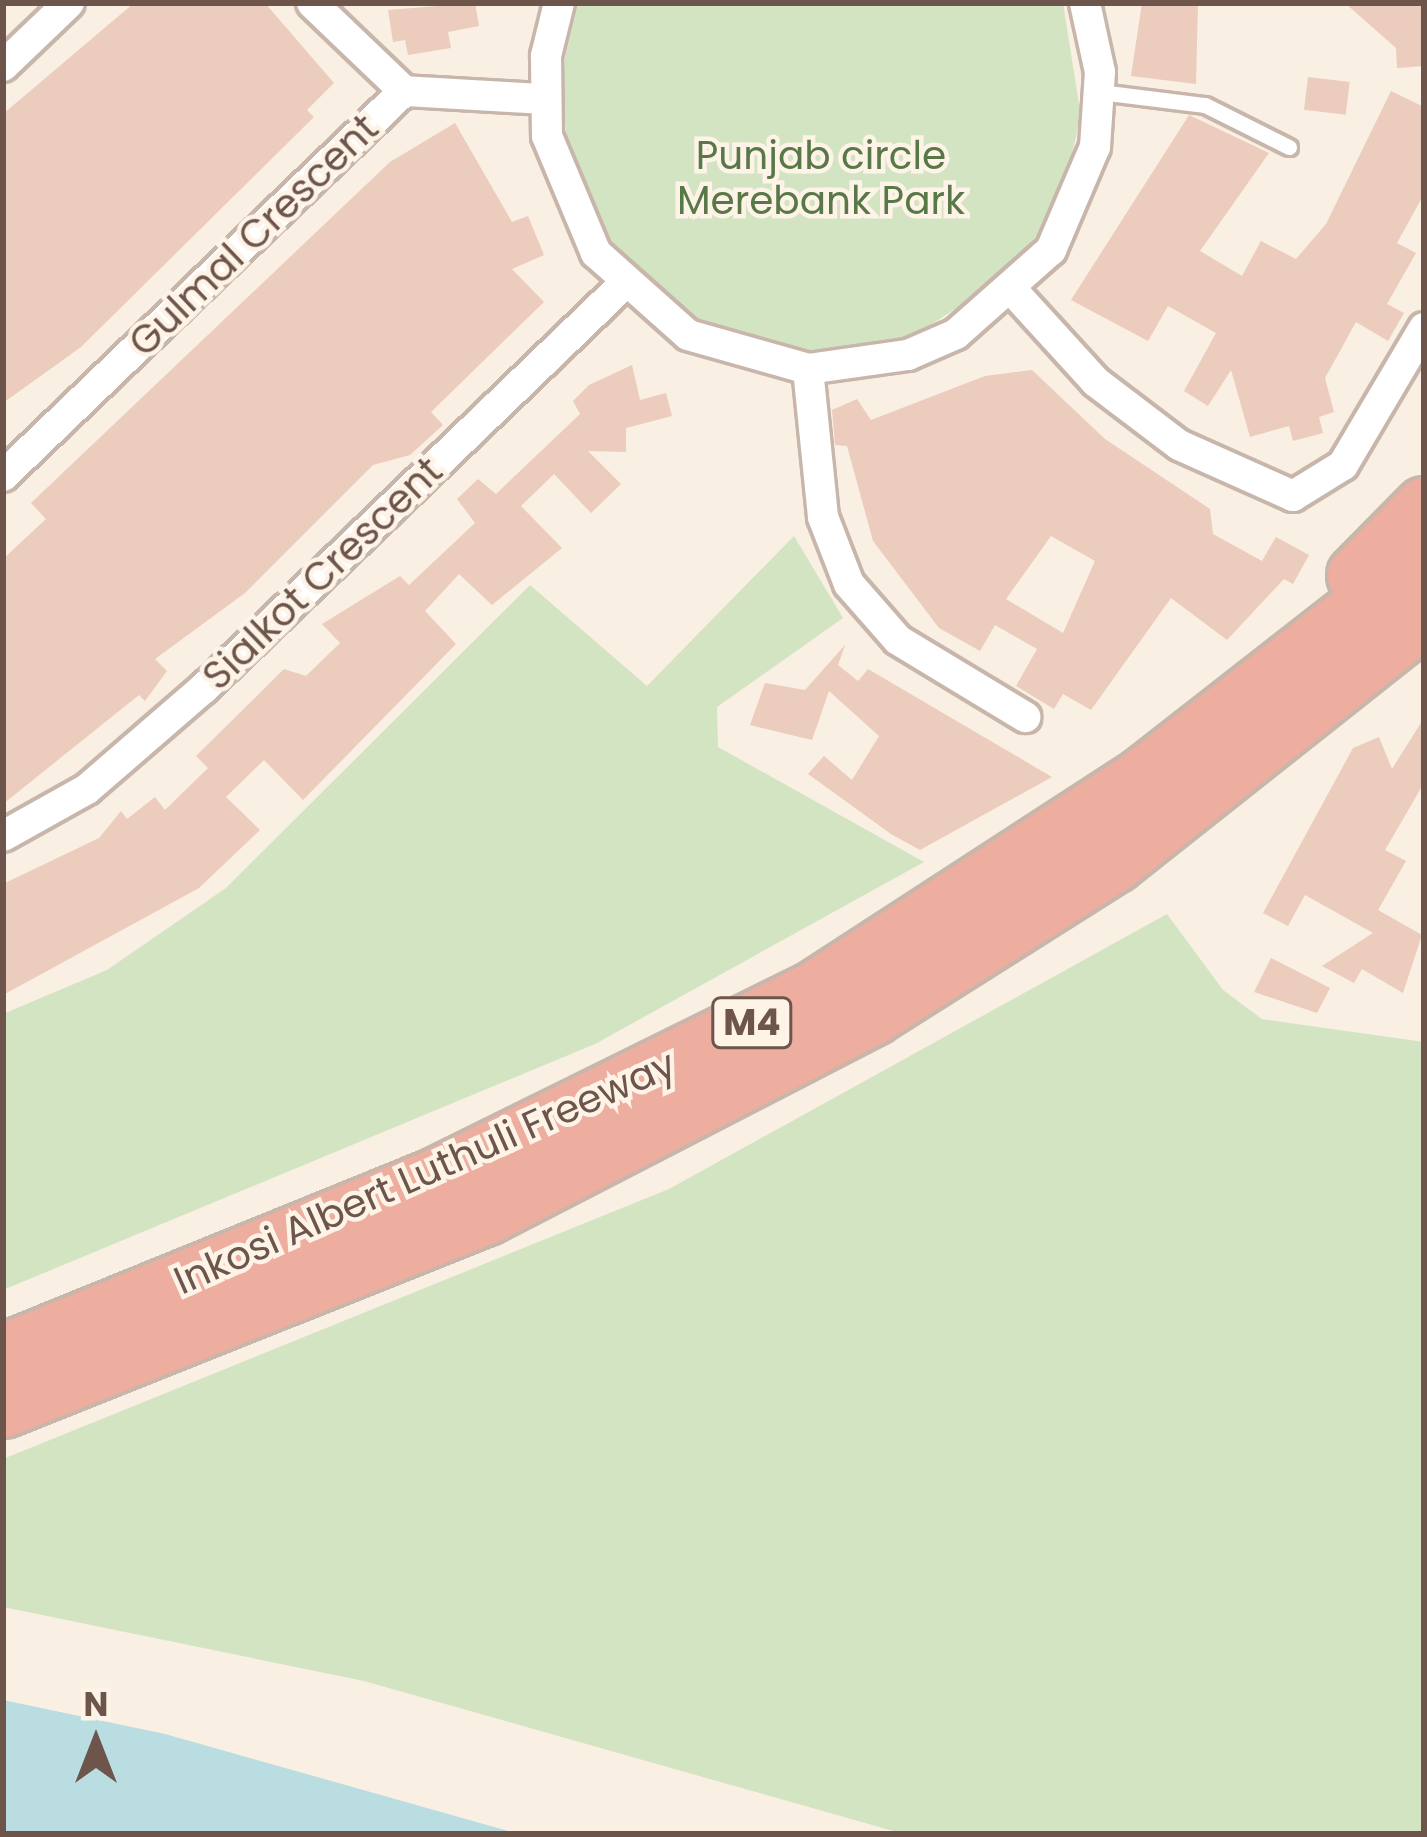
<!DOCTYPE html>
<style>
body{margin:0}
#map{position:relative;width:1427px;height:1837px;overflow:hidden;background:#f9efe2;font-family:Poppins,sans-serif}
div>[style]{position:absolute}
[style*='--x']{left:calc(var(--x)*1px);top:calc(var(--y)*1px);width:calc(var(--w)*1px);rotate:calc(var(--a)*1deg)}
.green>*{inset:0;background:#d3e4c3}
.water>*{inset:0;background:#b9dde0}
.building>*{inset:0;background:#ebccbd;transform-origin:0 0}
.roads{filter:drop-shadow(3px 0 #c8b6ab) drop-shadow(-3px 0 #c8b6ab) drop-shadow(0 3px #c8b6ab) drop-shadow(0 -3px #c8b6ab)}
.service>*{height:15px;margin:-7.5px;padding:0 7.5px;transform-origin:7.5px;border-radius:7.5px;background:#fff}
.minor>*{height:30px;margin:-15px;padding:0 15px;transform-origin:15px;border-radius:15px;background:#fff}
.motorway>*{height:57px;margin:-28.5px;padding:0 28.5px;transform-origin:28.5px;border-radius:28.5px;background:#edae9f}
span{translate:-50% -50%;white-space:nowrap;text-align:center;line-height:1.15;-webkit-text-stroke:9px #fdf3e7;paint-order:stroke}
.shield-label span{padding:3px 9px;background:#fdf3e7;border:3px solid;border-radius:9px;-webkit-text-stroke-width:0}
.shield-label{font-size:36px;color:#6d554c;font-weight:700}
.park-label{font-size:39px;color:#597848}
.street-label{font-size:39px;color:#6d554c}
.frame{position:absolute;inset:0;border:6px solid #6d554c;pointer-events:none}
.north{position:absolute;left:36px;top:1681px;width:120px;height:120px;-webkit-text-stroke:9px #fdf3e7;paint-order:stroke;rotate:0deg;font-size:33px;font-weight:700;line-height:48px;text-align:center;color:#6d554c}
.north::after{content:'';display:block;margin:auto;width:42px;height:54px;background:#6d554c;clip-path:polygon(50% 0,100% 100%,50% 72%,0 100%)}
</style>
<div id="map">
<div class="green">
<div style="clip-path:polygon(578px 3px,1063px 3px,1081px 117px,1060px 200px,1013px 271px,906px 341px,821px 355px,697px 324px,602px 238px,568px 160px,561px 75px)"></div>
<div style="clip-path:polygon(794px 536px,843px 618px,717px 707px,718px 747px,924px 862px,595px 1044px,3px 1290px,3px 1014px,107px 970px,226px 888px,530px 585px,647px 686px)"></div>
<div style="clip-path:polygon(1167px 914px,1223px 990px,1262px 1019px,1424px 1042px,1424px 1834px,904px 1834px,364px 1681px,3px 1607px,3px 1459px,669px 1189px)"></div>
</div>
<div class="water">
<div style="clip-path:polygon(3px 1700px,165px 1734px,519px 1834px,3px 1834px)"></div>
</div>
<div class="building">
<div style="clip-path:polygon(134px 3px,265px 3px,334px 83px,307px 110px,314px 117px,81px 347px,3px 403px,3px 114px)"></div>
<div style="clip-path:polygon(475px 3px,479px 26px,448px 32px,451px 48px,408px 55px,405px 40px,393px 42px,388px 10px)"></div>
<div style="clip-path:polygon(1142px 3px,1198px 3px,1196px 84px,1131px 76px)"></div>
<div style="clip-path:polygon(1345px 3px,1424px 3px,1424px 66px,1397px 68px,1396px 48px)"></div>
<div style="left:1308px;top:77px;width:42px;height:33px;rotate:7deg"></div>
<div style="clip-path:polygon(1391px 91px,1424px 107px,1424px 194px,1397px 243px,1416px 253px,1387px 304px,1404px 313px,1388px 341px,1356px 322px,1325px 378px,1334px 412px,1319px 417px,1323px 433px,1293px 441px,1289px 426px,1250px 437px,1231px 370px,1208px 406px,1184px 391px,1216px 333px,1168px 306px,1148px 341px,1071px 300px,1189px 115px,1269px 153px,1200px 251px,1242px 276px,1261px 241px,1296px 259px,1326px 224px)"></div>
<div style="clip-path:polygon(455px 123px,512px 222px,528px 216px,544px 255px,512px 269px,544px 302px,431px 412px,443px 425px,410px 455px,373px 465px,245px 593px,155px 659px,167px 671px,145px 701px,139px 695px,3px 804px,3px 559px,46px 519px,31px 503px,390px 162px)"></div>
<div style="clip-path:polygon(632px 365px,640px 400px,666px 393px,672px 416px,626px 428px,626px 452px,588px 451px,621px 484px,591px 513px,554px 474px,521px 506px,562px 548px,492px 605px,459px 574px,425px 611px,456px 644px,303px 800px,264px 760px,226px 797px,260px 830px,199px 888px,3px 995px,3px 884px,99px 838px,121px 811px,127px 819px,155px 797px,165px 810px,208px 768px,196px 756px,284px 669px,306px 676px,340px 643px,322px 624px,400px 576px,409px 585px,475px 523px,457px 499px,478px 479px,496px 494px,580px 414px,573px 401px,589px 385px)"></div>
<div style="clip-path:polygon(evenodd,1032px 370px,1105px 439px,1210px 509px,1213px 534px,1262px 561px,1276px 537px,1309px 555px,1293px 584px,1284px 579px,1227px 640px,1171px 598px,1091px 710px,1063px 694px,1054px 709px,1016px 686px,1037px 649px,995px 625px,980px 651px,939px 628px,873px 541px,847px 446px,835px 445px,832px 410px,857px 399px,871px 420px,985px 376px,1032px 370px,1051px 536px,1095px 561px,1063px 633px,1006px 599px,1051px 536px)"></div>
<div style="clip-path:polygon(845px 645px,838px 665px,858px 681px,868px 669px,1052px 777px,920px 850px,891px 834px,808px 774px,824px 756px,852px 780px,879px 736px,829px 691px,812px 740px,750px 725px,765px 683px,805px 690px)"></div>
<div style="clip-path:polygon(1424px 718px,1424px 783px,1385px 850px,1406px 861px,1378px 910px,1422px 935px,1403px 993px,1362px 969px,1354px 983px,1322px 966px,1373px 933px,1305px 895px,1288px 926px,1263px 913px,1353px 748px,1379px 737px,1392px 769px)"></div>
<div style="clip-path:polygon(1271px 958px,1330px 988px,1317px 1013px,1254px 992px)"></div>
</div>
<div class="roads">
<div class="service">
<div style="--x:1100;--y:92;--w:106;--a:7.1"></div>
<div style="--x:1205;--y:105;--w:94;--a:26.6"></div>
</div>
<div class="minor">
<div style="--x:312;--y:3;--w:127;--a:43.7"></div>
<div style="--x:559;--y:3;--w:55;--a:103.8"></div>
<div style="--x:546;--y:56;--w:80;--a:89.3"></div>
<div style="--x:547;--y:136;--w:127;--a:67.3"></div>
<div style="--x:596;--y:253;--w:123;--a:41.7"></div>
<div style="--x:688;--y:335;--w:125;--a:15.8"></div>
<div style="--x:808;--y:369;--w:101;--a:-8"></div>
<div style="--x:908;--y:355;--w:52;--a:-23.6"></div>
<div style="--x:956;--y:334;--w:127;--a:-41.5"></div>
<div style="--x:1051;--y:250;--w:112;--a:-66.9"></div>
<div style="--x:1095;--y:147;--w:75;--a:-86.2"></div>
<div style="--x:1100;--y:72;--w:71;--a:-102.3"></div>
<div style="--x:3;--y:66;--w:91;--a:-43.7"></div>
<div style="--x:1013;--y:291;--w:123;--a:47.6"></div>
<div style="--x:1096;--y:382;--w:104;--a:37.2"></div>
<div style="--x:1179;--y:445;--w:125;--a:24.1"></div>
<div style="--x:1293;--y:496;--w:59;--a:-31.8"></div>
<div style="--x:1343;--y:465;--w:159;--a:-59.4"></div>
<div style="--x:808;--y:369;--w:149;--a:84.2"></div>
<div style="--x:823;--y:517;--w:72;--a:68.8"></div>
<div style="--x:849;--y:584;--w:74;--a:48.8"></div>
<div style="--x:898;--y:640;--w:149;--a:31.2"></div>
<div style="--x:3;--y:476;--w:556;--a:-43.83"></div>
<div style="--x:404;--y:91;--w:139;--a:3.3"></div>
<div style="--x:3;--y:836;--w:96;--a:-29.2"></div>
<div style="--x:87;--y:789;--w:153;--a:-40.8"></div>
<div style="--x:203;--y:689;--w:583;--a:-43.89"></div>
</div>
<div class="motorway">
<div style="--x:1356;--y:575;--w:97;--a:-45.4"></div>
<div style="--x:3;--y:1353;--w:465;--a:-22.1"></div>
<div style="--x:434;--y:1178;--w:423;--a:-26.3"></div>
<div style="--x:813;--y:991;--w:391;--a:-33"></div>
<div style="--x:1141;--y:778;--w:359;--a:-38"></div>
<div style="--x:3;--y:1408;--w:520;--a:-21.78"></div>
<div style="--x:486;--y:1215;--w:436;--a:-27.3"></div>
<div style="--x:873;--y:1015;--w:286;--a:-32.3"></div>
<div style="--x:1115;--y:862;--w:394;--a:-38.4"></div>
</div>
</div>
<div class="shield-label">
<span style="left:752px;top:1023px">M4</span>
</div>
<div class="park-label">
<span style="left:821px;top:179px">Punjab circle<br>Merebank Park</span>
</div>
<div class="street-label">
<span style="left:254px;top:236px;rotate:-44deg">Gulmal Crescent</span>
<span style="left:323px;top:574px;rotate:-44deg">Sialkot Crescent</span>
<span style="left:425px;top:1173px;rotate:-24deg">Inkosi Albert Luthuli Freeway</span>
</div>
<div class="frame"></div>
<div class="north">N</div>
</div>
